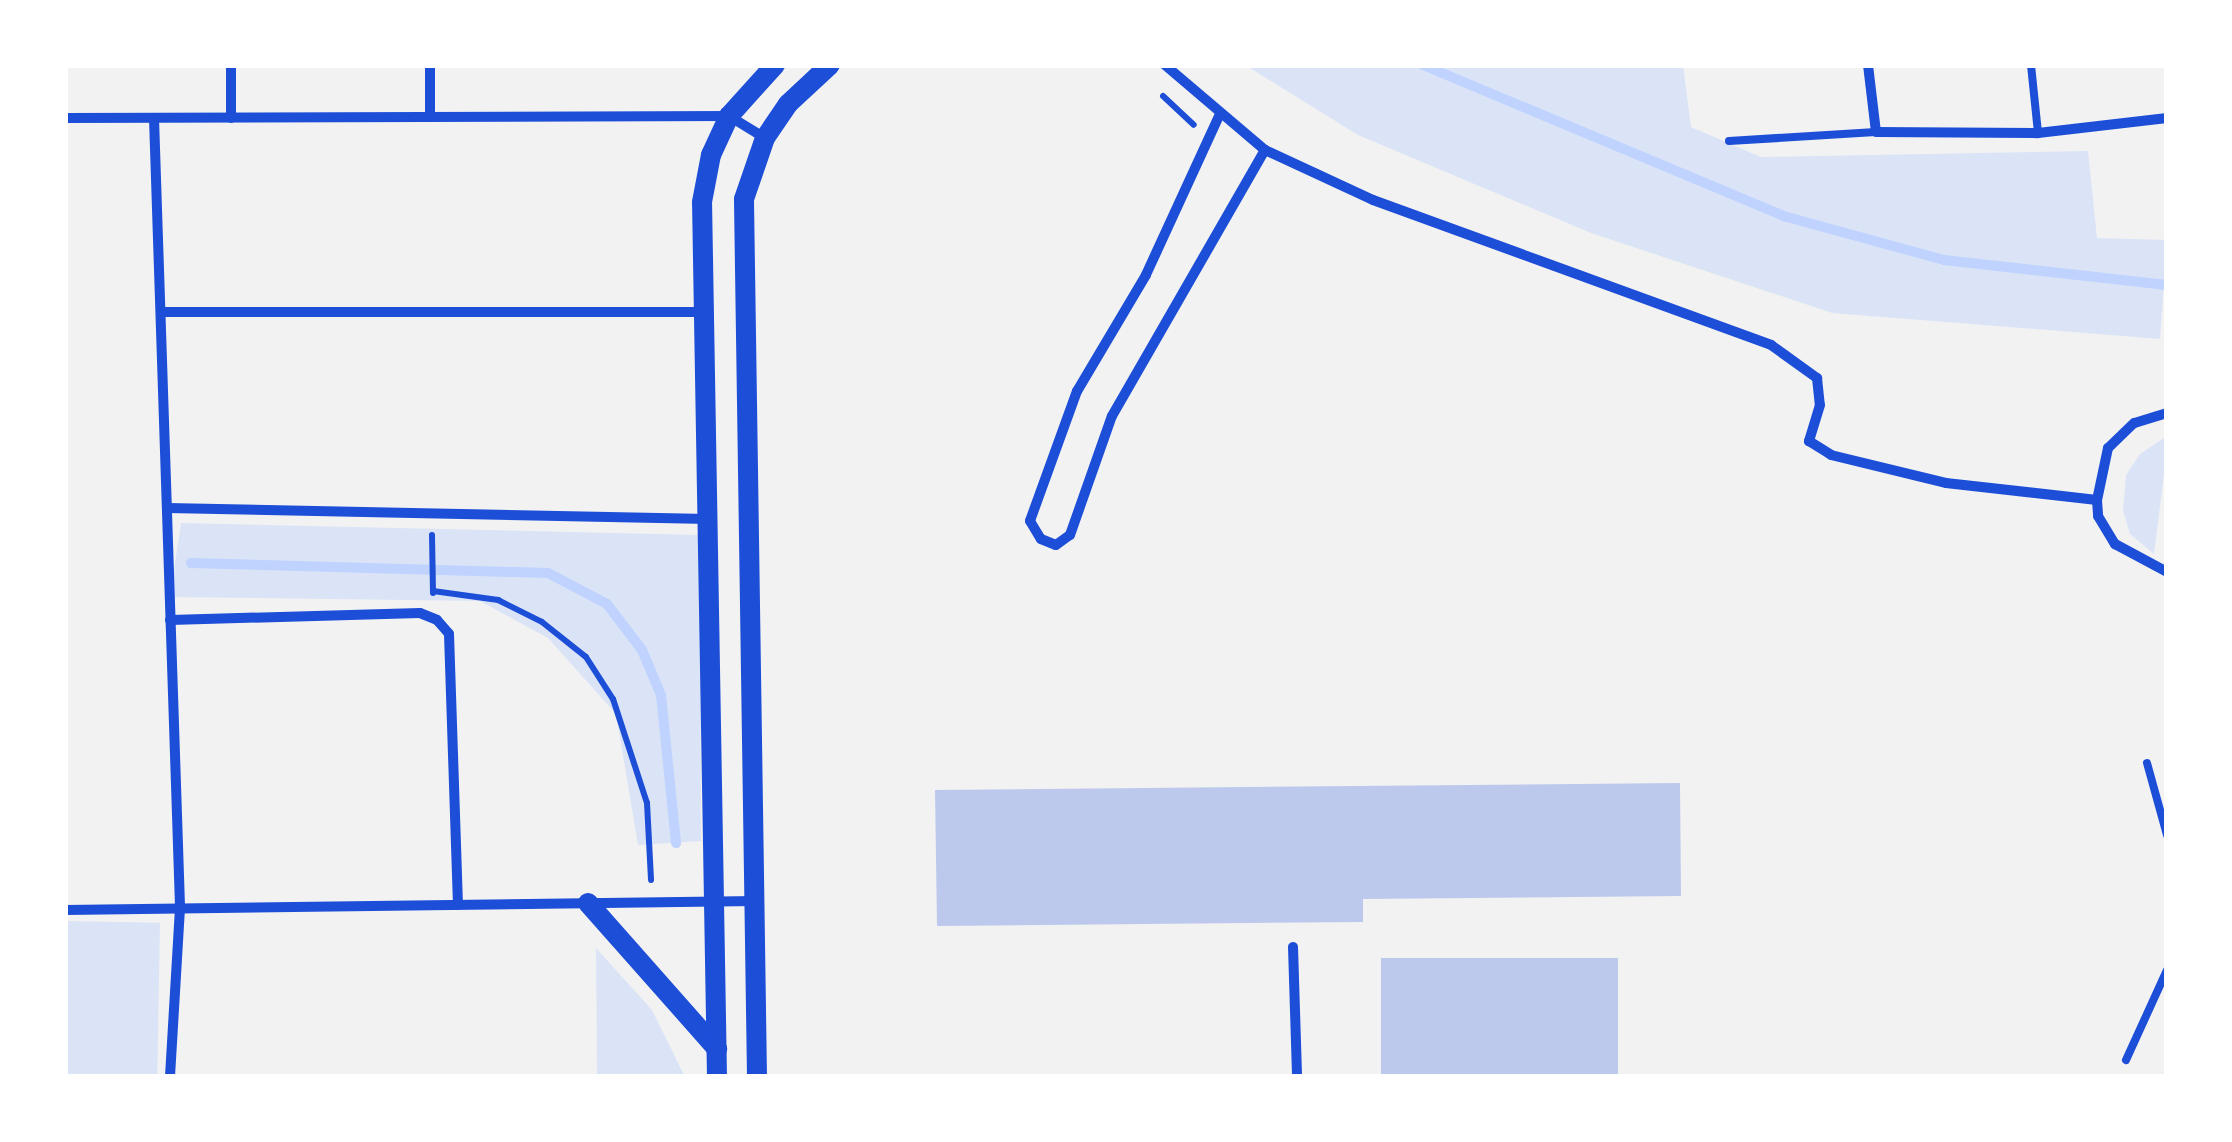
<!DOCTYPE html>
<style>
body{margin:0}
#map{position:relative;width:2232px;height:1142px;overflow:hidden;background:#f2f2f2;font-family:Overpass,sans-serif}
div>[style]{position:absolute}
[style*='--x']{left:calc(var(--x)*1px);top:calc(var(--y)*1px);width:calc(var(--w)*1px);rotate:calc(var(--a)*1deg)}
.green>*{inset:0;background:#dbe4f7;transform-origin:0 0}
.stream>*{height:10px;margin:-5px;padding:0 5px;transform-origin:5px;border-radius:5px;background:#bfd3fe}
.building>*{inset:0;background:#bdc9ec;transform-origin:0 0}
.path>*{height:6px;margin:-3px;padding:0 3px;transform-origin:3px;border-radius:3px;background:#1d4ed8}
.service>*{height:8px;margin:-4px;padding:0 4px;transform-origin:4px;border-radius:4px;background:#1d4ed8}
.minor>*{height:10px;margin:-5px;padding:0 5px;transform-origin:5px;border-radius:5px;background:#1d4ed8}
.secondary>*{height:20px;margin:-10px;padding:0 10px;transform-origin:10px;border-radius:10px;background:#1d4ed8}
span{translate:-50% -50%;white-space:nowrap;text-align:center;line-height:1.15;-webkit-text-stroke:9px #fff;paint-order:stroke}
.frame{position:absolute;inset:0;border:68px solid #fff;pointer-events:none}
</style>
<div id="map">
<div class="green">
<div style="clip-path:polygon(1245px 65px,1683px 65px,1691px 127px,1761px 157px,2088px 151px,2097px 238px,2167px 240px,2160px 339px,1832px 313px,1591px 233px,1358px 135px)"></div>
<div style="clip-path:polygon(2167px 436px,2167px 450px,2154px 554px,2130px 534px,2123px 511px,2126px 475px,2140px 454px)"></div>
<div style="clip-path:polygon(181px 523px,700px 535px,701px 841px,638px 845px,616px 714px,548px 638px,480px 601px,170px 597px)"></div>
<div style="left:65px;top:921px;width:95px;height:156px;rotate:1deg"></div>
<div style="clip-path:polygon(596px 948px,652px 1010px,685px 1077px,586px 1077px,597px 1076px)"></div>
</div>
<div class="stream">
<div style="--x:1423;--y:65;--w:394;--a:22.7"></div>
<div style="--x:1787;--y:217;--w:163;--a:15.3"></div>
<div style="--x:1944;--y:260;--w:224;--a:6.4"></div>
<div style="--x:191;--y:563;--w:357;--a:1.6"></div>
<div style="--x:548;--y:573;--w:67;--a:27.7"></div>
<div style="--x:607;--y:604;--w:58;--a:52.7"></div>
<div style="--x:642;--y:650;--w:49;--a:67.1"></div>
<div style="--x:661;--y:695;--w:149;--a:84.2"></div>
</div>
<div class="building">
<div style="clip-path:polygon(1680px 783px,1681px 896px,1363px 899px,1363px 922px,937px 926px,935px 790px)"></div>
<div style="left:1618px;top:958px;width:119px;height:237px;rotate:90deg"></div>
</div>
<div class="path">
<div style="--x:1163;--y:96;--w:42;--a:43.1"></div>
<div style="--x:432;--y:535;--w:58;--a:89"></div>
<div style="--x:433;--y:591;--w:66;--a:7.9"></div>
<div style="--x:498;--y:600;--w:49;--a:26.6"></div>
<div style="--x:542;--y:622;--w:56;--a:38.5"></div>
<div style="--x:586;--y:657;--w:50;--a:57.3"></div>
<div style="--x:613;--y:699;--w:109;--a:71.9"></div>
<div style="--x:647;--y:803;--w:77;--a:87"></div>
</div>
<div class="service">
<div style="--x:2031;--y:65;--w:68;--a:84.1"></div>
<div style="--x:1729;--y:141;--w:147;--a:-3.5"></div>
<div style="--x:2147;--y:763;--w:75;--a:74.5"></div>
<div style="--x:2126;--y:1060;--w:99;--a:-65.5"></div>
</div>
<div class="minor">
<div style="--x:231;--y:65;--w:53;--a:90"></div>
<div style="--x:430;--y:65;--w:52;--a:90"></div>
<div style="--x:1165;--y:65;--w:131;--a:40.4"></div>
<div style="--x:1265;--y:150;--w:119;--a:24.8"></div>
<div style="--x:1373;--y:200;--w:424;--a:20"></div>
<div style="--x:1771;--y:345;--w:57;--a:35.7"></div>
<div style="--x:1817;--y:378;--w:27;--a:84"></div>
<div style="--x:1820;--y:405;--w:38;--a:107"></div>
<div style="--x:1809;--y:441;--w:26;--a:32"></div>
<div style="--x:1831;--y:455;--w:118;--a:13.7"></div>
<div style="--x:1946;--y:483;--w:152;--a:6.4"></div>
<div style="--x:1868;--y:65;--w:67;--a:83.2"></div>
<div style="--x:1876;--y:132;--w:162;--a:0.4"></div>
<div style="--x:2038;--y:133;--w:130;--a:-6.6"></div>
<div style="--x:1219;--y:116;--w:175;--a:114.7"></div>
<div style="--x:1146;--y:275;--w:135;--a:120.7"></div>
<div style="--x:1077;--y:391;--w:138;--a:109.9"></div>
<div style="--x:1030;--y:521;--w:21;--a:59"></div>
<div style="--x:1041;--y:539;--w:16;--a:22"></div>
<div style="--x:1056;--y:545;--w:17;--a:-36"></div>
<div style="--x:1070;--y:535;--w:126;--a:-70.6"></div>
<div style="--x:1112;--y:416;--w:307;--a:-60.1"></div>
<div style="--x:65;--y:118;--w:664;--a:-0.17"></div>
<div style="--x:729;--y:116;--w:42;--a:31.4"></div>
<div style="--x:154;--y:118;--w:790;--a:88.11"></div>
<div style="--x:180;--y:908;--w:169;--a:93.4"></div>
<div style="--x:161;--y:312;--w:543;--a:0"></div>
<div style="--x:2167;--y:413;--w:34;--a:163"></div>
<div style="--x:2134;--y:423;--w:36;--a:136"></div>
<div style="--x:2108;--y:448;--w:53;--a:101.9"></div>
<div style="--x:2097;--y:500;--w:16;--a:86"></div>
<div style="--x:2098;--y:516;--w:33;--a:59"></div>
<div style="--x:2115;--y:544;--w:59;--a:28.3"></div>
<div style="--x:167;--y:508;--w:542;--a:1.16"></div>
<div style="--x:170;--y:620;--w:250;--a:-1.6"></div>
<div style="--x:420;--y:613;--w:18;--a:22"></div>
<div style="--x:437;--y:620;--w:18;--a:49"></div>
<div style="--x:449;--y:634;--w:271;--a:88.1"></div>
<div style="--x:65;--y:910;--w:691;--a:-0.75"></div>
<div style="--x:1293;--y:947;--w:130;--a:88.2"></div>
</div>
<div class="secondary">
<div style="--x:588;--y:903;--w:195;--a:48.5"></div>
<div style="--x:717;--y:1077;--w:875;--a:-90.98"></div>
<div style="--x:702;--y:202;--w:48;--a:-79.2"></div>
<div style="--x:711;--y:155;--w:43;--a:-65.2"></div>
<div style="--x:729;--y:116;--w:69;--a:-48"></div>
<div style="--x:757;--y:1077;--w:878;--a:-90.85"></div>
<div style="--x:744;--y:199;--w:65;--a:-71"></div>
<div style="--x:765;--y:138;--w:41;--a:-55.9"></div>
<div style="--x:788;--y:104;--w:57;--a:-42.9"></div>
</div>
<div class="frame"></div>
</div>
